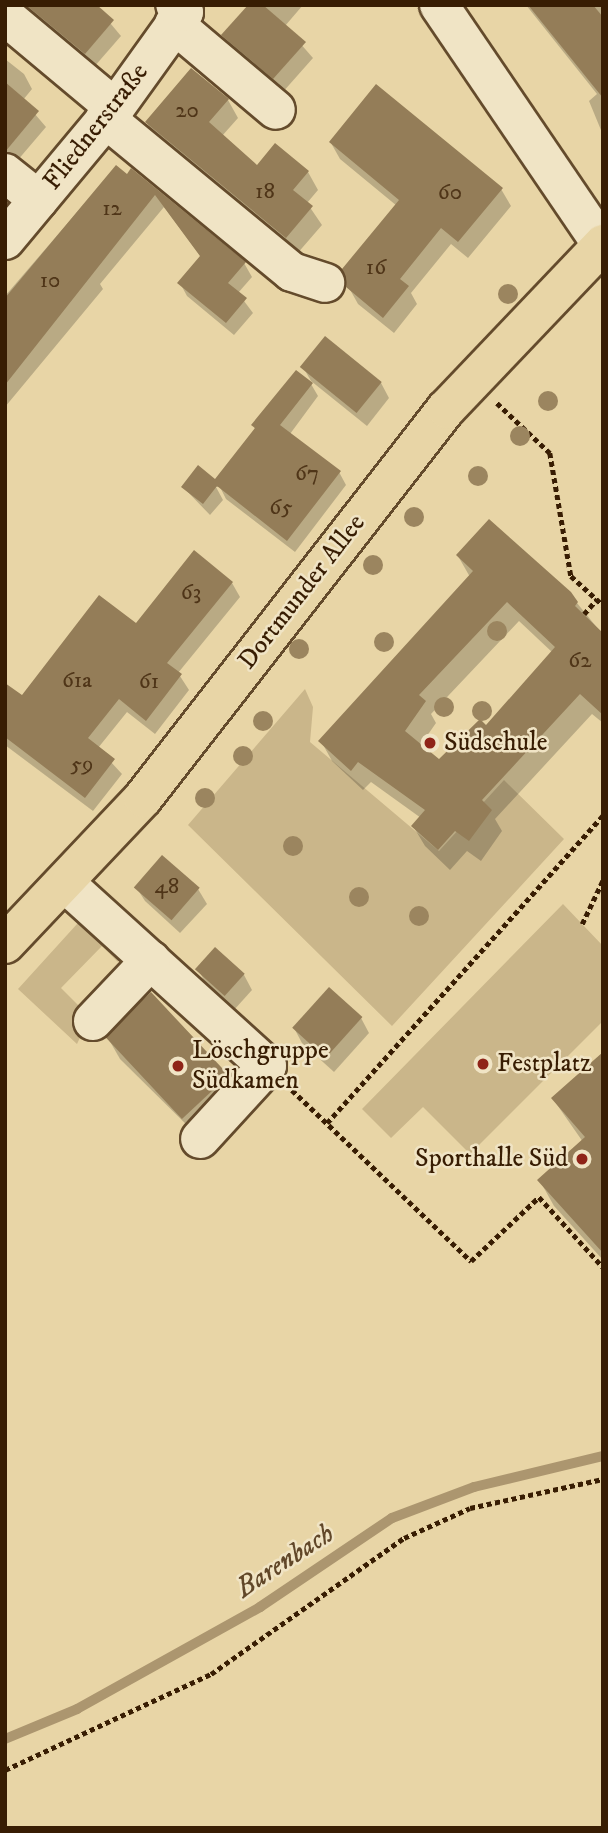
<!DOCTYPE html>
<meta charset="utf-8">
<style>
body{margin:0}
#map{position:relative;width:608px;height:1833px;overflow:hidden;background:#e8d5a6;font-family:"IM FELL DW Pica",serif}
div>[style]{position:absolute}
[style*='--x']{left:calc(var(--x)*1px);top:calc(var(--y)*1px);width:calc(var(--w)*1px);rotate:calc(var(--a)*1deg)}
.green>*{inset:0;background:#cab68a}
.shadow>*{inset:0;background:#0003}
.stream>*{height:10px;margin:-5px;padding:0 5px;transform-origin:5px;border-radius:5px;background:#ac966f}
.building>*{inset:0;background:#947d58;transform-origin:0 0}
.path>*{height:4.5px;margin-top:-2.25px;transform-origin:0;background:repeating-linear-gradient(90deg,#381d03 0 5px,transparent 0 8.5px)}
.roads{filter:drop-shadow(2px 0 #644b2c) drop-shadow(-2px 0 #644b2c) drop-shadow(0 2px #644b2c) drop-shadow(0 -2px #644b2c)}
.minor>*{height:38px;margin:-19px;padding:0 19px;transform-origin:19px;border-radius:19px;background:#f0e4c5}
.major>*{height:38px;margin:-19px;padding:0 19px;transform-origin:19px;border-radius:19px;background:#e8d5a6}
.trees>*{width:20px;height:20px;margin:-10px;border-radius:50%;background:#9b855f}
.dots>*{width:19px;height:19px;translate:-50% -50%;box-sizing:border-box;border:4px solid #f0e4c5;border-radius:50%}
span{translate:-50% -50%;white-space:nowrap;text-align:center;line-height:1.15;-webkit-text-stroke:5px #f0e4c5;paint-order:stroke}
.number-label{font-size:23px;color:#4f3518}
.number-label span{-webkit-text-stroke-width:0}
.street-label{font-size:26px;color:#381d03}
.poi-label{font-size:26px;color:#381d03}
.left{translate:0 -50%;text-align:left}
.right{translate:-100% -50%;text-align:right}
.water-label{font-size:28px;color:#614729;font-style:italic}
.frame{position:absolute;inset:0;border:7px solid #381d03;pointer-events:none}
</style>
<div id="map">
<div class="green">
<div style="clip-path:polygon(305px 689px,313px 707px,310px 742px,439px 851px,504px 780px,564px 839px,392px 1026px,188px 825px)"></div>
<div style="clip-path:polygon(563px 904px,603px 946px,603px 1021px,470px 1154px,423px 1107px,391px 1138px,362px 1109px)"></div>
<div style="clip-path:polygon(87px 913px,123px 953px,118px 962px,102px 946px,61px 988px,84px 1011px,83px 1031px,77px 1044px,18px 989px)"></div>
</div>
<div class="shadow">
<div style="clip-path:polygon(16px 5px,95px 5px,121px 36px,94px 67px)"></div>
<div style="clip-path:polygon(250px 5px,303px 5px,285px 26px,313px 58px,282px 93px,232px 50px,223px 36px)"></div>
<div style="clip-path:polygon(526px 5px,603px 5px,603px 135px,589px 101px,597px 94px)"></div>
<div style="clip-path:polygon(5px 59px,24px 74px,32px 89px,23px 100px,46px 127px,17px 161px,5px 152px)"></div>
<div style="clip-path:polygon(228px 100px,238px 118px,222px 136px,257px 167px,308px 172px,318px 190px,307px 203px,322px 225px,296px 255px,157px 140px,147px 123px)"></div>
<div style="clip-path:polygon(331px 143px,501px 189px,511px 206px,468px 258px,451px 244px,411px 293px,417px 304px,394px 333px,358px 304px,348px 286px,397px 206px,340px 159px)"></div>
<div style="clip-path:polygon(116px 167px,127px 176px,132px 170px,244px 263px,252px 277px,238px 293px,253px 313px,234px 335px,187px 296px,180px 283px,201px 257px,164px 207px,100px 284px,103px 289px,5px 407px,5px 296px)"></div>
<div style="clip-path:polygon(303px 367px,381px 383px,389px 398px,367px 426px,311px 381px)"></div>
<div style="clip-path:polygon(311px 384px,318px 396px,290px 434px,339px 472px,346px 485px,295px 552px,226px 499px,220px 487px,216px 487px,223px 500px,210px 515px,183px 487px,216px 482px,255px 429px,253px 425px)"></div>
<div style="clip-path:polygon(evenodd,458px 556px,577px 603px,603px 635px,603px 723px,592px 714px,495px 819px,502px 831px,481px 861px,467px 851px,450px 870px,425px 846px,413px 826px,421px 818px,371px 782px,363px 790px,332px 761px,321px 741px,470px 577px,458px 556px,519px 621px,553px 653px,487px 728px,439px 762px,420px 746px,436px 723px,431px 714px,519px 621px)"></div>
<div style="clip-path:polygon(232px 583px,240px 597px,178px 673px,189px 690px,155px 734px,127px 712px,98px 748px,122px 774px,93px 811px,5px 745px,5px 685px,22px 698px,136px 625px)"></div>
<div style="clip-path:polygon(136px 887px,198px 889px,207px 904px,180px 933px,145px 901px)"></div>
<div style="clip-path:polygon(216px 949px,244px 975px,252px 990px,234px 1010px,206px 984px,198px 969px)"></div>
<div style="clip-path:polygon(151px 995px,199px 1043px,239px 1097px,201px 1139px,120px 1059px,108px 1038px)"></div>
<div style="clip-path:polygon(361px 1018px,369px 1033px,334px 1072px,302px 1043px,294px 1028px)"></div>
<div style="clip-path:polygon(603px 1054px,603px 1260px,554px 1206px,540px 1181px,583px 1142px,553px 1099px)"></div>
</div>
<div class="stream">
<div style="--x:5;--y:1739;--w:78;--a:-22.6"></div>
<div style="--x:77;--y:1709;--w:210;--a:-29.1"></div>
<div style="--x:260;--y:1607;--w:159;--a:-34"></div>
<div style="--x:392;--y:1518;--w:88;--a:-20.7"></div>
<div style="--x:474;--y:1487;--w:133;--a:-13.5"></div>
</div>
<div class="building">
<div style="clip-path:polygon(26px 5px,97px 5px,114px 20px,85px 54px)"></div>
<div style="clip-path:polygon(248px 5px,263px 5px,306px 42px,273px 79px,221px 35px)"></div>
<div style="clip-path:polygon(528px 5px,593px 5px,603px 17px,603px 98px)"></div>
<div style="clip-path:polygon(191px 68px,229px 99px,209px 122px,257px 165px,275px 143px,309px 171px,293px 190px,313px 206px,286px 238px,145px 122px)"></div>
<div style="clip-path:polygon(5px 82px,39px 111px,5px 152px)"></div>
<div style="clip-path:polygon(376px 84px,503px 188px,458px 242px,441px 228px,400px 279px,409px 286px,383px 318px,346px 287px,342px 269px,399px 200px,329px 142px)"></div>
<div style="clip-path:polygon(116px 165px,127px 174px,131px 168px,246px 262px,228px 283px,247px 298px,226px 323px,177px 283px,200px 256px,155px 195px,5px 385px,5px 298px)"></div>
<div style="left:325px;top:336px;width:73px;height:40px;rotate:39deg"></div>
<div style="clip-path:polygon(296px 370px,313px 383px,280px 425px,341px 471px,287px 541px,217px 486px,203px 504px,181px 487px,198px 465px,215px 479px,255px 428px,251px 425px)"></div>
<div style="clip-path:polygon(evenodd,489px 519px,571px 592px,578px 602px,575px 606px,603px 633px,603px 715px,580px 694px,482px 800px,492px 810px,469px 841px,455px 831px,438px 850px,411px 826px,425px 810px,358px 762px,351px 771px,318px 741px,473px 571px,456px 555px,489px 519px,507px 602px,555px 647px,486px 725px,480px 719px,439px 759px,405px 731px,426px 701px,419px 695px,507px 602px)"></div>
<div style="clip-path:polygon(194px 550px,233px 582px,167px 663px,182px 674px,146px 721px,119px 699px,88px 738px,115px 759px,85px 798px,5px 737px,5px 683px,22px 695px,99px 595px,136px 623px)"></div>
<div style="left:162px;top:855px;width:50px;height:43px;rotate:41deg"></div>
<div style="left:215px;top:947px;width:40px;height:30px;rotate:42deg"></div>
<div style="left:329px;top:987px;width:45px;height:55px;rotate:42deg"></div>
<div style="left:151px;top:992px;width:114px;height:64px;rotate:47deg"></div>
<div style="clip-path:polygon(603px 1052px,603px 1253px,537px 1180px,585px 1137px,551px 1098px)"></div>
</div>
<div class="path">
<div style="--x:497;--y:403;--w:73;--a:43.3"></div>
<div style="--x:550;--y:453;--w:125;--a:80.3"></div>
<div style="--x:571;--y:576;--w:43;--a:42.2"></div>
<div style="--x:584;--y:614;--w:20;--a:-49"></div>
<div style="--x:582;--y:924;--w:49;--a:-64.5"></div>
<div style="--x:292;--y:1090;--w:248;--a:43.7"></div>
<div style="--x:471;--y:1261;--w:93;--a:-43.3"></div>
<div style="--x:539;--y:1197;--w:95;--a:47.6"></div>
<div style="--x:327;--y:1123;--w:414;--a:-48.1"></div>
<div style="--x:5;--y:1770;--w:227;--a:-25"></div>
<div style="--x:211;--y:1674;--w:236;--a:-35.2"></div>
<div style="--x:404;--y:1538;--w:72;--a:-24.4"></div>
<div style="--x:470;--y:1508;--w:136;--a:-12.3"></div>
</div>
<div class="roads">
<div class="minor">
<div style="--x:439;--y:5;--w:292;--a:55.8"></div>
<div style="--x:5;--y:16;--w:143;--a:39.9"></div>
<div style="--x:174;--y:24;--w:133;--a:40.1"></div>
<div style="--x:105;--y:118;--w:242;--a:39.5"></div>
<div style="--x:292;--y:272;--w:35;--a:18"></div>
<div style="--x:5;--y:173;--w:43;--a:38.5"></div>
<div style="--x:5;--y:240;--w:172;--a:-50.2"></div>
<div style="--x:115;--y:108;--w:118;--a:-54.3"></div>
<div style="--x:184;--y:12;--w:11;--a:-142"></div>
<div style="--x:66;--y:884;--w:271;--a:42.2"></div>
<div style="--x:267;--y:1066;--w:99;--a:132.5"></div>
<div style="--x:93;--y:1021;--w:84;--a:-46.4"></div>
</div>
<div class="major">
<div style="--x:5;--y:944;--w:201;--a:-46.6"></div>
<div style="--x:143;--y:798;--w:493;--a:-52.1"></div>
<div style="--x:446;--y:409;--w:228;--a:-46.4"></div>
</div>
</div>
<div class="trees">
<div style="left:508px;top:294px"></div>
<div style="left:548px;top:401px"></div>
<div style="left:520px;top:436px"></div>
<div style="left:478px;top:476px"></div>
<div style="left:414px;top:517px"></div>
<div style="left:373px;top:565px"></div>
<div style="left:497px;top:631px"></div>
<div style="left:384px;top:642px"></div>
<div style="left:299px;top:649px"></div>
<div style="left:444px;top:707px"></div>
<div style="left:482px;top:711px"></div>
<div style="left:263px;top:721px"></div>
<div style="left:243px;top:756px"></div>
<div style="left:205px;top:798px"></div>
<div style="left:293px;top:846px"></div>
<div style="left:359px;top:897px"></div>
<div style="left:419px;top:916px"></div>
</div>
<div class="dots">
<div style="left:430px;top:743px;background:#8f2418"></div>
<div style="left:483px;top:1064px;background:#8f2418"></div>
<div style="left:178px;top:1066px;background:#8f2418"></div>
<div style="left:582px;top:1159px;background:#8f2418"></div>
</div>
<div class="number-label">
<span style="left:187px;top:111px">20</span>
<span style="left:265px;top:192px">18</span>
<span style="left:450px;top:193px">60</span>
<span style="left:112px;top:209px">12</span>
<span style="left:376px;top:268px">16</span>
<span style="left:50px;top:281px">10</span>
<span style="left:307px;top:474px">67</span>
<span style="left:281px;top:508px">65</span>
<span style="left:191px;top:593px">63</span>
<span style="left:580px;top:661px">62</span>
<span style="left:77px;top:681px">61a</span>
<span style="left:149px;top:682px">61</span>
<span style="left:82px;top:765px">59</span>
<span style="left:167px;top:887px">48</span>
</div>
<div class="street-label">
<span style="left:96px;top:127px;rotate:-52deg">Fliednerstraße</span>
<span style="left:302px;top:592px;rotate:-52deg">Dortmunder Allee</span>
</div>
<div class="poi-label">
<span class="left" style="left:444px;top:743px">Südschule</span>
<span class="left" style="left:192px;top:1066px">Löschgruppe<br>Südkamen</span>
<span class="left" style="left:497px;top:1064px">Festplatz</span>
<span class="right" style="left:568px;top:1159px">Sporthalle Süd</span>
</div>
<div class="water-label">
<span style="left:285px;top:1561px;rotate:-33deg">Barenbach</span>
</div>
<div class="frame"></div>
</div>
